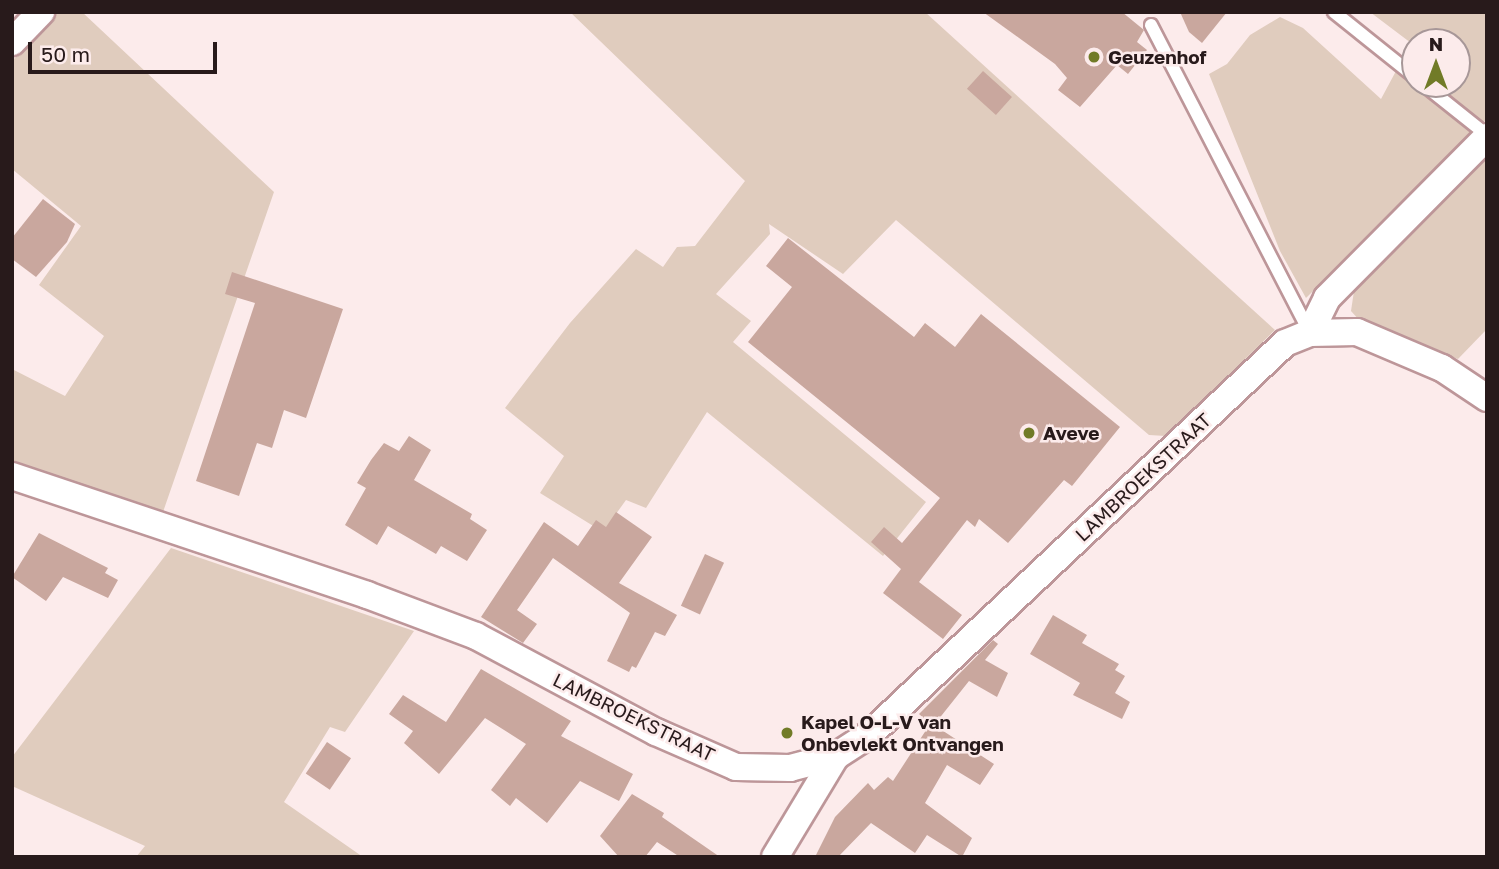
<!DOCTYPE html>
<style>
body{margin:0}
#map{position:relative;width:1499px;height:869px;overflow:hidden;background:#fcebeb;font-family:"Golos Text",sans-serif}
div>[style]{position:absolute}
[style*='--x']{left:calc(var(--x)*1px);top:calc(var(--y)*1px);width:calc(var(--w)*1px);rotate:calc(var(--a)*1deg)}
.green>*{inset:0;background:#e0ccbe}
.building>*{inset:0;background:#c9a79e;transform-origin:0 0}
.roads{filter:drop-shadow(2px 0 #bd9699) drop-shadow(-2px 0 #bd9699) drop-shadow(0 2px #bd9699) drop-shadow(0 -2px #bd9699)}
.service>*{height:12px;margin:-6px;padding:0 6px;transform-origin:6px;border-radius:6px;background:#fff}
.minor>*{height:26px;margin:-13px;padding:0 13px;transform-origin:13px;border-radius:13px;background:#fff}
.dots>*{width:19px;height:19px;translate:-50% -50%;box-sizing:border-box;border:4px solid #fcebeb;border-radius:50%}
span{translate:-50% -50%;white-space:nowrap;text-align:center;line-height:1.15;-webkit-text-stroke:5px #fcebeb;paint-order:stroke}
.poi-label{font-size:19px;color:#281a1b;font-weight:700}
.left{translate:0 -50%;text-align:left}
.street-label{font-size:19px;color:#281a1b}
.frame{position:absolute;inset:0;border:14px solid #281a1b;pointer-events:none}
.north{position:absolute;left:1401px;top:28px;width:70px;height:70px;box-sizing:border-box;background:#fcebeb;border:2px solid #a79798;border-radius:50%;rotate:0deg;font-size:19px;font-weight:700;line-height:28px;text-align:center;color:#281a1b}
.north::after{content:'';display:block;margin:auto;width:24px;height:32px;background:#717b27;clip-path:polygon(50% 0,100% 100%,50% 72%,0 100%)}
.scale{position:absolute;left:28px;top:42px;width:189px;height:32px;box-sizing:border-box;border:4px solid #281a1b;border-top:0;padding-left:9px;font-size:21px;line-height:24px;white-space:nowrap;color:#281a1b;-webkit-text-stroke:5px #fcebeb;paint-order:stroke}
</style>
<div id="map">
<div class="green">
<div style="clip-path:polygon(58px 12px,82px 12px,274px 192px,163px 512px,12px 460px,12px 369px,65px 396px,104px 336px,39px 285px,81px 226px,12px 169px,12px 61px)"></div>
<div style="clip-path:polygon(570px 12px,925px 12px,1275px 330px,1166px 436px,1149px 435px,896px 220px,843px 274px,769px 224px,770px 234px,716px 294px,751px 321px,733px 342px,926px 502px,883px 556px,707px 412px,646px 508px,626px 500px,603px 532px,540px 493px,564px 456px,505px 408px,570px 323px,636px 249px,663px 267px,677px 247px,695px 246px,745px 181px)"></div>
<div style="clip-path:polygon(evenodd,1370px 12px,1487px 12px,1487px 119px,1306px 298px,1280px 251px,1209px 74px,1227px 64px,1250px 35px,1280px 17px,1303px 28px,1381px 99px,1411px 43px,1370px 12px,1415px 42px,1457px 42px,1457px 84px,1415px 84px,1415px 42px)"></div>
<div style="clip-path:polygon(1487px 155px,1487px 329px,1458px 359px,1360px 321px,1351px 311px,1354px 291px)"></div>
<div style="clip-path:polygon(171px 548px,414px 631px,345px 732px,330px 727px,284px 802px,363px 857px,136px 857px,145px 846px,12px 786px,12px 757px)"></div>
</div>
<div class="building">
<div style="clip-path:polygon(983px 12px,1122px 12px,1144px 30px,1137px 42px,1147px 50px,1128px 74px,1117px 65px,1080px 107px,1058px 90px,1067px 78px,1055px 64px)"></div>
<div style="clip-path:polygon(1180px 12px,1227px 12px,1202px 43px,1189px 32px)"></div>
<div style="left:983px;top:71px;width:39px;height:24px;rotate:42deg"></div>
<div style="clip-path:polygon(43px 199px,75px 224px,67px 242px,36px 277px,12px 259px,12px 238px)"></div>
<div style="clip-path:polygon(788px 238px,914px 337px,925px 323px,955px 347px,981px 314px,1120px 427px,1072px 486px,1064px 480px,1008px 543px,979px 519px,975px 527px,967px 520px,919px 582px,962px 615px,943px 639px,883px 593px,901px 569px,871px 542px,884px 527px,902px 543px,940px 498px,748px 342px,792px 287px,766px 266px)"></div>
<div style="clip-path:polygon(232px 272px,343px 309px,306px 418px,284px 410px,272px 448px,257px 443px,239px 496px,196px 481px,255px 303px,225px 294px)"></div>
<div style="clip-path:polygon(409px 436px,431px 450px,414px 480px,472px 514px,470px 519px,487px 530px,467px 561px,441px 546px,436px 554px,388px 526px,377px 545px,345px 525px,366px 488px,357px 483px,371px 460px,384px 443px,399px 451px)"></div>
<div style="clip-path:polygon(616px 512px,652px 537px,619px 583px,677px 615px,665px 636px,655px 632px,636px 668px,632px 666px,629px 672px,607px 661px,630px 613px,553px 558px,517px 610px,537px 624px,523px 643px,481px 617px,544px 522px,578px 546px,596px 520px,606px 527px)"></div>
<div style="clip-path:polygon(39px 533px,108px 568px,105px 573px,118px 580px,108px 598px,63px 577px,46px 601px,12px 577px)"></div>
<div style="left:705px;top:554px;width:21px;height:57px;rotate:25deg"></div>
<div style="clip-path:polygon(1053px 615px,1087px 635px,1082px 643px,1119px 664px,1115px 670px,1125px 676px,1115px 693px,1130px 702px,1122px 719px,1073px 695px,1080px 683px,1030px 654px)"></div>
<div style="clip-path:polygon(993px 640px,998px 644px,985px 660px,1008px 673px,997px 697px,969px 681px,934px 725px,994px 764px,980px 785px,947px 765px,925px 803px,972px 838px,962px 857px,927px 835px,915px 853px,871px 823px,838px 857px,815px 857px,835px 817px,868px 783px,874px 790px,888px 777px,893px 781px,930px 724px,919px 714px)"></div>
<div style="clip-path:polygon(481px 669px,571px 721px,561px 736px,633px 774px,619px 801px,580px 781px,547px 823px,516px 798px,510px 806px,491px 790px,526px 744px,485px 718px,439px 774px,404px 743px,413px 731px,389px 714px,403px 695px,446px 722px)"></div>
<div style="left:327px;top:742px;width:29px;height:38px;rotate:34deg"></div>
<div style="clip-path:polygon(632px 794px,664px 813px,662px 817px,720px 857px,680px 857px,657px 842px,645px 857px,619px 857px,600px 836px)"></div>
</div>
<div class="roads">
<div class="service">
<div style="--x:1334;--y:12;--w:104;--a:38.7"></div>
<div style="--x:1151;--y:25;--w:347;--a:62.7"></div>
<div style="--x:1423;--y:84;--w:82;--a:38.6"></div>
</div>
<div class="minor">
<div style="--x:12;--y:42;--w:42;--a:-46"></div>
<div style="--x:1310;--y:333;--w:39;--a:-64"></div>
<div style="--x:1327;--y:298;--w:227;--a:-45.2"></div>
<div style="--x:12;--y:476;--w:374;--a:18.5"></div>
<div style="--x:367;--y:595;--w:116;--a:20.6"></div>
<div style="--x:476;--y:636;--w:204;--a:28.1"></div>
<div style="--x:656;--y:732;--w:87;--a:23.6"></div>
<div style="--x:736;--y:767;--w:54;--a:1.1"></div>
<div style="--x:790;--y:768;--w:48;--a:-14.6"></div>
<div style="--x:836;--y:756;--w:40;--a:-32.9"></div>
<div style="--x:870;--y:734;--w:570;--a:-43.29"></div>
<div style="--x:1285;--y:343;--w:27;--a:-22"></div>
<div style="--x:1310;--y:333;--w:47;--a:-1.2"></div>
<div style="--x:1357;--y:332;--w:92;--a:23"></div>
<div style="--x:1442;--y:368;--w:54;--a:33.7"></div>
<div style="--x:775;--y:857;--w:118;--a:-58.9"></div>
</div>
</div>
<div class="dots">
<div style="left:1094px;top:57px;background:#717b27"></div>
<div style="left:1029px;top:433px;background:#717b27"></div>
<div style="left:787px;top:733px;background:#717b27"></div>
</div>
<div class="poi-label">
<span class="left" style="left:1108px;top:57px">Geuzenhof</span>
<span class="left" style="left:1043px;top:433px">Aveve</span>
<span class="left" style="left:801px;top:733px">Kapel O-L-V van<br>Onbevlekt Ontvangen</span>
</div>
<div class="street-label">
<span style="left:1143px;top:477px;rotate:-43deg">LAMBROEKSTRAAT</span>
<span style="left:634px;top:717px;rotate:26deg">LAMBROEKSTRAAT</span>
</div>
<div class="frame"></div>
<div class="north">N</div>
<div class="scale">50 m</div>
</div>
